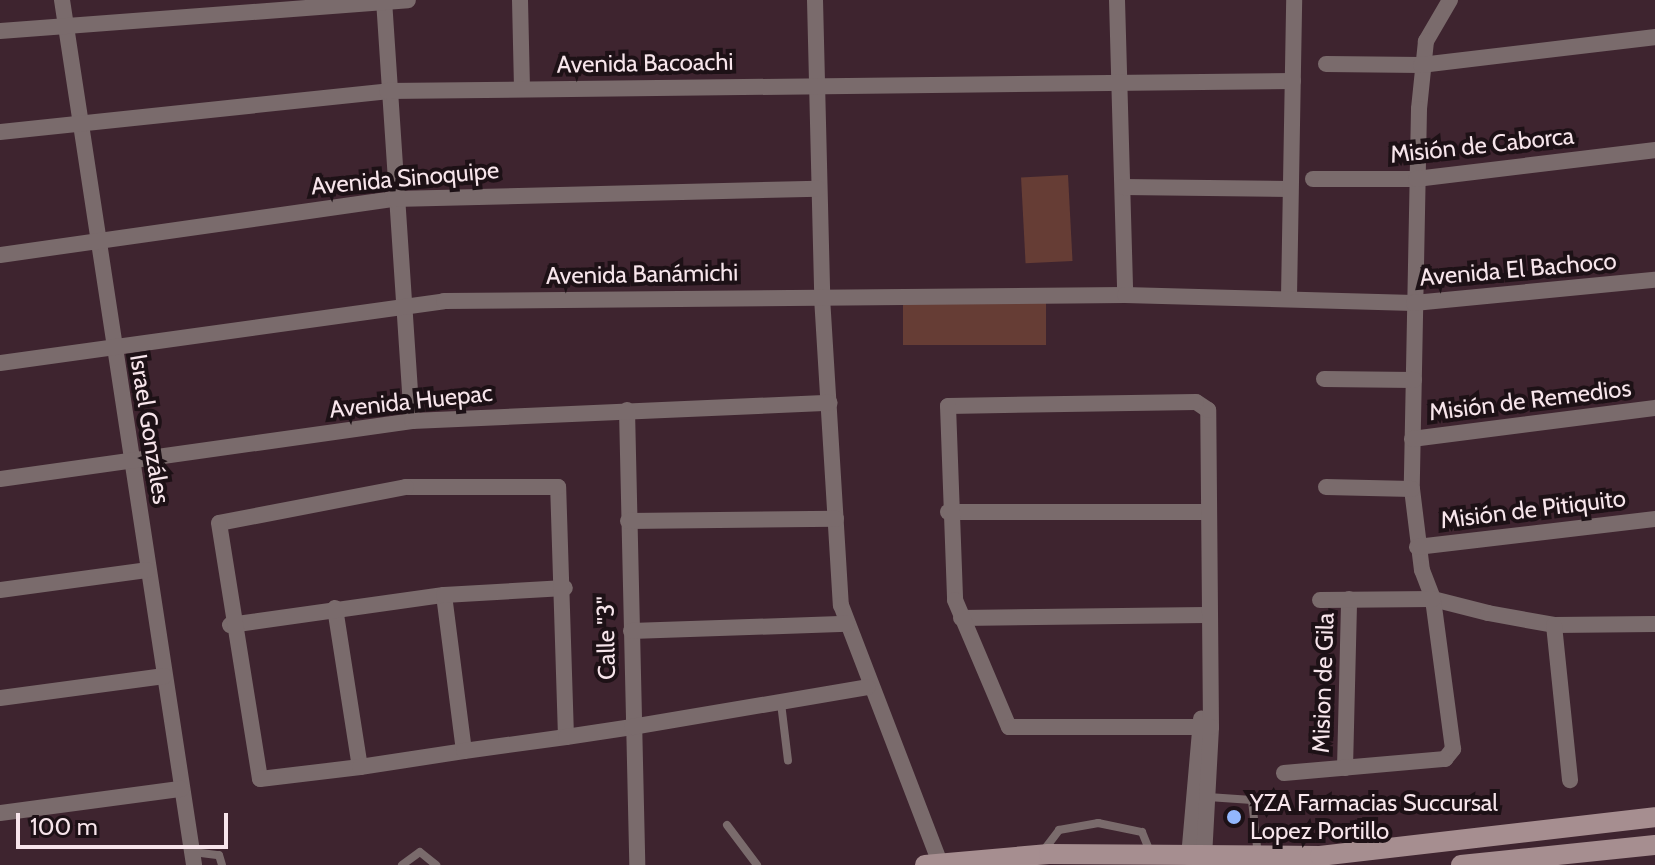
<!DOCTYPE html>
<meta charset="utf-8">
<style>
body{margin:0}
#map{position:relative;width:1655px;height:865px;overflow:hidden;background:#3e242f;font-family:Cabin,sans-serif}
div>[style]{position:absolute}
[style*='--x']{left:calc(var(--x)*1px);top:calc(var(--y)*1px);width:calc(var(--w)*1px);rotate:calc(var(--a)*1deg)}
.green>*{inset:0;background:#663d35;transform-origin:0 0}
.service>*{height:8px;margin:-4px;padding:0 4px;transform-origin:4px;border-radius:4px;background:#7a6b6c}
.minor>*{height:16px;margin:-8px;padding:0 8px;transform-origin:8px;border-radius:8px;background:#7a6b6c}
.secondary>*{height:20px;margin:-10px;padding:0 10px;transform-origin:10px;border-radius:10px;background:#a68e90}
.dots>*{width:22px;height:22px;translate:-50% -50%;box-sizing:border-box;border:4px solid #1d1116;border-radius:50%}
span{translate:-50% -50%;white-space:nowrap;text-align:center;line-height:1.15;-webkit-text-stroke:8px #1d1116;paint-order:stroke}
.street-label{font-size:24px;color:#f7e5eb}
.poi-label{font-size:24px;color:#f7e5eb}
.left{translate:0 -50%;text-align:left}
.scale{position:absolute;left:16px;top:813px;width:212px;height:36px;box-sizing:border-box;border:4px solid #f7e5eb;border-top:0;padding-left:10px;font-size:24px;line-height:28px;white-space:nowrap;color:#f7e5eb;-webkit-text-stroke:6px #1d1116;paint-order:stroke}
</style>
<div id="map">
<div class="green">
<div style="left:1068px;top:175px;width:86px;height:47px;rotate:87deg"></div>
<div style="left:1046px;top:301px;width:44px;height:143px;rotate:90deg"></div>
</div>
<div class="service">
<div style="--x:781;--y:703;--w:58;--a:83.1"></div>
<div style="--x:1208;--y:797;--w:44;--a:3.9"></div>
<div style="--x:1252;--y:800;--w:56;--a:83.9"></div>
<div style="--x:727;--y:825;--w:50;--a:53.1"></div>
<div style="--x:1044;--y:850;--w:25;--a:-53"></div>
<div style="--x:1059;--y:830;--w:40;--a:-10"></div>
<div style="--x:1098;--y:823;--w:45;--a:11.6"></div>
<div style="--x:1142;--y:832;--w:24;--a:68"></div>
<div style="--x:193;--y:852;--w:26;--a:7"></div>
<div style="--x:219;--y:855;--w:10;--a:73"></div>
<div style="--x:402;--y:865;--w:22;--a:-36"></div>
<div style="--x:420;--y:852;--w:21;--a:39"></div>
</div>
<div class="minor">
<div style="--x:62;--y:0;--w:875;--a:81.32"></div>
<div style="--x:384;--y:0;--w:422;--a:86.2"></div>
<div style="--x:520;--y:0;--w:89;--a:88.7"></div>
<div style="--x:815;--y:0;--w:297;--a:88.6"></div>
<div style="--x:822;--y:297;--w:309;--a:86.5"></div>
<div style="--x:841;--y:605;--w:276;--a:69"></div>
<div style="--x:1117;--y:0;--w:295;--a:88.4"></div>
<div style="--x:1450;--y:0;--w:48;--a:120.3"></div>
<div style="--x:1426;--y:41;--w:68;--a:95.9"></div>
<div style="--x:1419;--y:109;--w:380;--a:91.1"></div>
<div style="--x:1412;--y:489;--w:82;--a:83"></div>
<div style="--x:1422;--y:570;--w:31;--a:69"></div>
<div style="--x:1433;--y:599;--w:57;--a:14.3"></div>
<div style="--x:1488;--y:613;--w:67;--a:10.3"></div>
<div style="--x:1554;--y:625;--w:101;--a:-0.6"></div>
<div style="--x:0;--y:31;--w:409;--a:-4.3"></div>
<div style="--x:1326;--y:64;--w:95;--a:0.6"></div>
<div style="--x:1421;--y:65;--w:236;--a:-6.8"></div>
<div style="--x:0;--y:132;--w:389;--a:-6"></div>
<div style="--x:387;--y:91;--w:906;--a:-0.63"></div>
<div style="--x:1313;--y:179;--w:103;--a:0"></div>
<div style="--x:1416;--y:179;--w:241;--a:-6.9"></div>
<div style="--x:1123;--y:187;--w:167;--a:0.7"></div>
<div style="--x:0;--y:255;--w:398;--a:-8.1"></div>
<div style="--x:394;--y:199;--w:424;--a:-1.4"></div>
<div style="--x:1289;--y:297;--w:297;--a:-89"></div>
<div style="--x:0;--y:363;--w:448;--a:-7.9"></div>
<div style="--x:444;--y:301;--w:681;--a:-0.5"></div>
<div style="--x:1125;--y:295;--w:289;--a:1.6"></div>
<div style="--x:1414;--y:303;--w:242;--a:-5.5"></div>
<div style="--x:1324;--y:379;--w:90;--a:0.6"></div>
<div style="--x:627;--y:410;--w:455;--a:88.7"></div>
<div style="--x:1412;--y:439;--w:245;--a:-7.3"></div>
<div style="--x:0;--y:479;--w:416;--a:-8"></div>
<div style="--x:412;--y:421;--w:418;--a:-2.5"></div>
<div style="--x:1326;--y:487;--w:86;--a:1.3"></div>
<div style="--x:948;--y:512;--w:259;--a:0"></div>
<div style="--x:628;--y:521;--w:208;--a:-0.6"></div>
<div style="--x:1417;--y:547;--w:240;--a:-6.7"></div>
<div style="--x:0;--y:590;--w:148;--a:-7.7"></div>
<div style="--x:444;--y:595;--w:157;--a:82.7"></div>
<div style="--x:335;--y:608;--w:161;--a:81.1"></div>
<div style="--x:961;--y:618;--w:245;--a:-0.7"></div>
<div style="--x:230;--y:625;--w:216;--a:-8"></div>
<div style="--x:444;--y:595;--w:121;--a:-3.3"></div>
<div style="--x:1554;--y:625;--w:156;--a:84.1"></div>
<div style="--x:631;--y:631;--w:216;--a:-1.9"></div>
<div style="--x:0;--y:698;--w:166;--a:-7.6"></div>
<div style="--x:566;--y:737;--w:250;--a:-91.8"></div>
<div style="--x:558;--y:487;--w:152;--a:180"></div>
<div style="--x:406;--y:487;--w:190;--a:169.1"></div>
<div style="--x:219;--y:523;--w:259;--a:80.9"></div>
<div style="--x:260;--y:779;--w:101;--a:-6.8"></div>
<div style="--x:360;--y:767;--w:105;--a:-8.7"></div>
<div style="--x:464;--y:751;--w:103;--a:-7.8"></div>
<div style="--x:566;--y:737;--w:67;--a:-8.6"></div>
<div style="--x:632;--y:727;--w:239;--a:-9.6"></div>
<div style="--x:1345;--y:768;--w:169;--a:-88.6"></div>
<div style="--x:1284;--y:773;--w:162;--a:-5"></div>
<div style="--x:1445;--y:759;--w:13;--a:-51"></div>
<div style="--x:1453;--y:749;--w:151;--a:-97.6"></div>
<div style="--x:1433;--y:599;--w:113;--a:179.5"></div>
<div style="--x:0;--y:813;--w:183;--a:-7.6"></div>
<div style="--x:1189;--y:857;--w:139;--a:-85"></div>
<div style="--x:1204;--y:857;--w:130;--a:-86.9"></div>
<div style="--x:1211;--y:727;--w:317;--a:-90.5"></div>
<div style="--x:1208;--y:410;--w:14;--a:-146"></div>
<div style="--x:1196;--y:402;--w:248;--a:179.1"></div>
<div style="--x:948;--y:406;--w:194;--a:87.9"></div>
<div style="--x:955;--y:600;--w:138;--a:67"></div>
<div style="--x:1009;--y:727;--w:202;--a:0"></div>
</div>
<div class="secondary">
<div style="--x:925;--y:865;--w:124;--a:-5.1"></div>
<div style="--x:1049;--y:854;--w:271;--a:0.4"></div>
<div style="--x:1320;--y:856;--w:337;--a:-6.6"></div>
<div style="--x:1461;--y:865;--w:195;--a:-5.9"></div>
</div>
<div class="dots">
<div style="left:1234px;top:817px;background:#92b7fd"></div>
</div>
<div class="street-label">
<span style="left:645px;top:63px;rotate:-1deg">Avenida Bacoachi</span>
<span style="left:1482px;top:145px;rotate:-6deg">Misión de Caborca</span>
<span style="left:405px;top:178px;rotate:-5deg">Avenida Sinoquipe</span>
<span style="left:1518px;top:269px;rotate:-5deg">Avenida El Bachoco</span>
<span style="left:642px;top:274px;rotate:-1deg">Avenida Banámichi</span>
<span style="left:1530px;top:400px;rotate:-7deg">Misión de Remedios</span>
<span style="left:411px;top:401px;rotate:-6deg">Avenida Huepac</span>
<span style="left:150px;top:429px;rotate:81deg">Israel Gonzáles</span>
<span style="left:1533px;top:509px;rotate:-7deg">Misión de Pitiquito</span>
<span style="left:606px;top:638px;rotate:-91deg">Calle "3"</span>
<span style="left:1323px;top:683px;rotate:-88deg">Mision de Gila</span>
</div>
<div class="poi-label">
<span class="left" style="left:1250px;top:817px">YZA Farmacias Succursal<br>Lopez Portillo</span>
</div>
<div class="scale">100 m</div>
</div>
